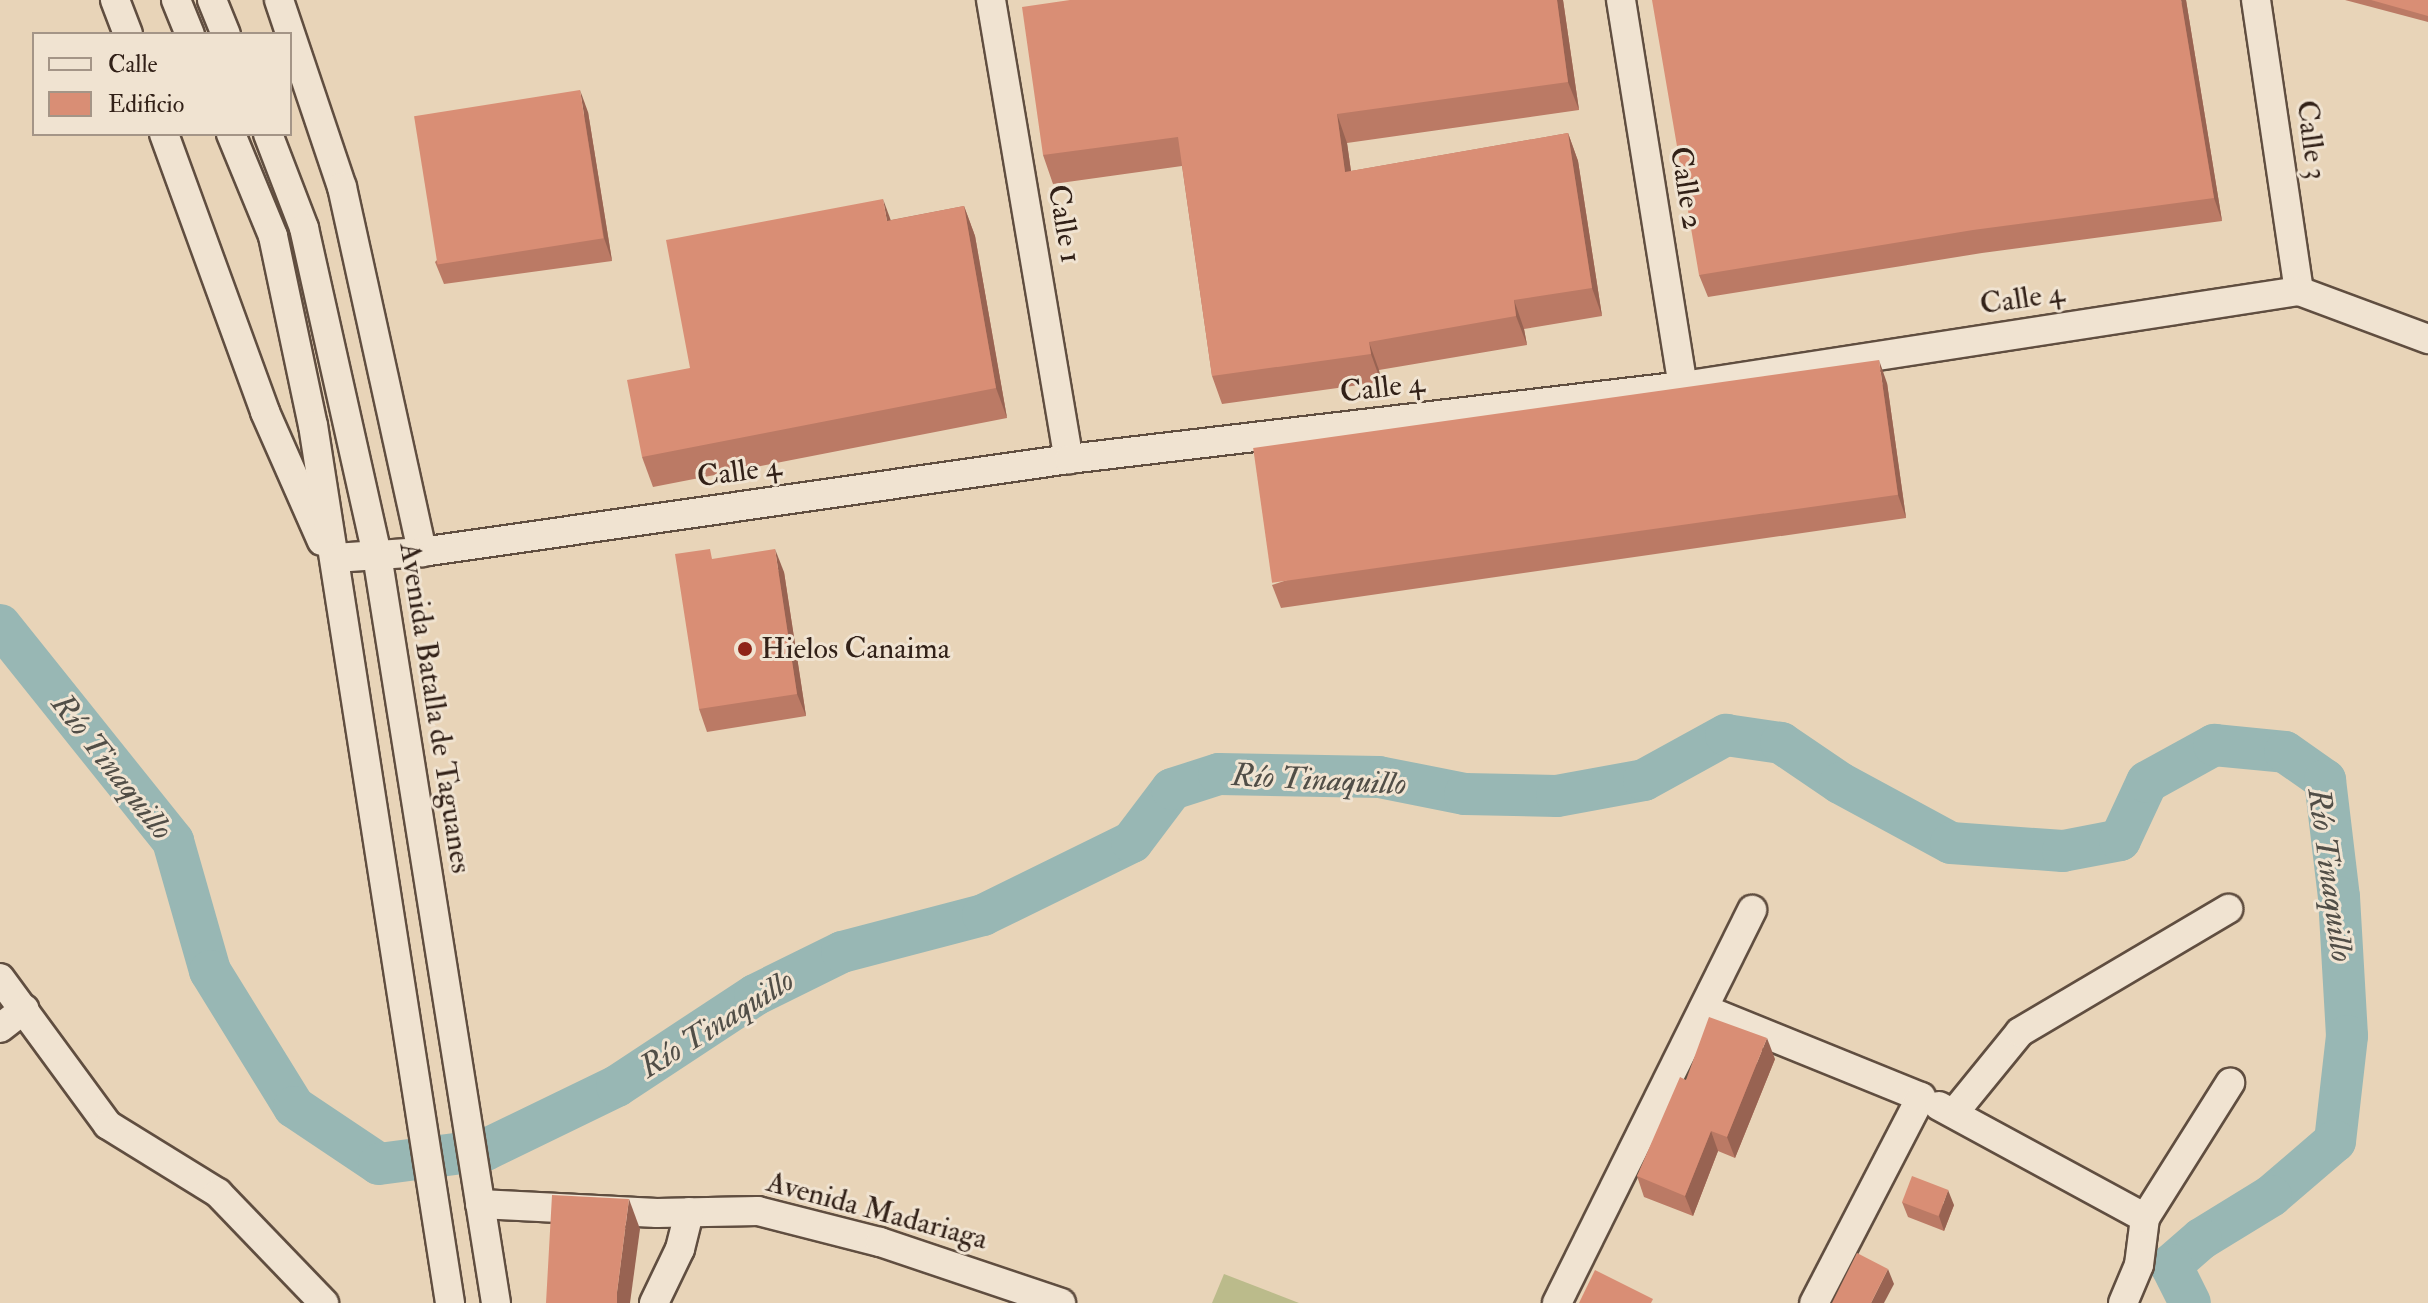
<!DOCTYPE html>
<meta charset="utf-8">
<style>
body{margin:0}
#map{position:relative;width:2428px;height:1303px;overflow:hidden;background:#e8d4b8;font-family:"IM FELL Double Pica",serif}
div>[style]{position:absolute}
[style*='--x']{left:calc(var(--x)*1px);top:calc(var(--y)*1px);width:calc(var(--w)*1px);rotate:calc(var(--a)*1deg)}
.green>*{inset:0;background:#bbbb8b}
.river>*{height:42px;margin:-21px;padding:0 21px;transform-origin:21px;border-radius:21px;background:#98b7b4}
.roads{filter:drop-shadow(2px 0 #604e40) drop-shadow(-2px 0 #604e40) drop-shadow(0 2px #604e40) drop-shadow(0 -2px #604e40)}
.minor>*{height:28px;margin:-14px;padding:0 14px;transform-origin:14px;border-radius:14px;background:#f0e3d1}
.wall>*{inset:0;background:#bb7a65}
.shaded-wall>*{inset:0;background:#986352}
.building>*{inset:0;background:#d98e75;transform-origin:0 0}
.dots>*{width:22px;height:22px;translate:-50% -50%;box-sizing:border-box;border:4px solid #f0e3d1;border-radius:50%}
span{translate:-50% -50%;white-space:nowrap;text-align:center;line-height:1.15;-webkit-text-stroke:6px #f0e3d1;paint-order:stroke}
.street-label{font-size:30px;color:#322118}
.poi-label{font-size:30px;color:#322118}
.left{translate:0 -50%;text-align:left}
.water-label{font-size:32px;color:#514e47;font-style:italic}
.legend{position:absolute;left:32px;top:32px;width:260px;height:104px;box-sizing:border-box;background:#f0e3d1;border:2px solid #a49587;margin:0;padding:10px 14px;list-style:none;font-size:24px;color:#322118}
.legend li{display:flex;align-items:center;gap:16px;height:40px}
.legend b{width:40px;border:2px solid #a49587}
</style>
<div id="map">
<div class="green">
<div style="clip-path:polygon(1224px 1274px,1299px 1303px,1212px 1303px)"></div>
</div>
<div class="river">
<div style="--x:0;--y:625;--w:277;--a:51.3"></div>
<div style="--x:173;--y:841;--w:135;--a:74.1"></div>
<div style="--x:210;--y:971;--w:160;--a:58.3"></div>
<div style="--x:294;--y:1107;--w:102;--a:33.8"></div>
<div style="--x:379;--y:1164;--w:107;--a:-7.5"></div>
<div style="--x:485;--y:1150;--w:147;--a:-25.9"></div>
<div style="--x:617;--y:1086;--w:165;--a:-33.4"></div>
<div style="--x:755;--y:995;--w:97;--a:-26.3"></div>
<div style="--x:842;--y:952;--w:146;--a:-14.7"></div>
<div style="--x:983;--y:915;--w:166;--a:-26.1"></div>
<div style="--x:1132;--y:842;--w:66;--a:-53"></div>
<div style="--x:1172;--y:789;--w:49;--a:-17.7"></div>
<div style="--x:1219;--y:774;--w:160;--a:1.1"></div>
<div style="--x:1379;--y:777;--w:88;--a:11.2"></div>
<div style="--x:1465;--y:794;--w:92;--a:1.2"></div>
<div style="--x:1557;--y:796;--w:88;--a:-10.4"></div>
<div style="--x:1644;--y:780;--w:94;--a:-28.8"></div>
<div style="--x:1726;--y:735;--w:56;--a:8.3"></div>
<div style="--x:1781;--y:743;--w:71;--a:34.1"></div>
<div style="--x:1840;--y:783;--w:126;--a:28.4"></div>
<div style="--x:1951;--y:843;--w:112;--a:4.1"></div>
<div style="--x:2063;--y:851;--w:58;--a:-10.9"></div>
<div style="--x:2120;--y:840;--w:64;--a:-65"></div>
<div style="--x:2147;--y:782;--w:77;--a:-28.9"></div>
<div style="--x:2214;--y:745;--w:71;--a:5.6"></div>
<div style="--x:2285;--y:752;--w:49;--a:35"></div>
<div style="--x:2325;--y:780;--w:118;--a:83.2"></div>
<div style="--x:2339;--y:897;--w:139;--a:86.7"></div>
<div style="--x:2347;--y:1036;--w:106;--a:96.5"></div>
<div style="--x:2335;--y:1141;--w:84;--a:139.3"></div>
<div style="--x:2271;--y:1196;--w:82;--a:148.4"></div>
<div style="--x:2201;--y:1239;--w:40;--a:139"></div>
<div style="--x:2171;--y:1265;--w:42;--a:63.4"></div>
</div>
<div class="roads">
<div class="minor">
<div style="--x:115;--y:0;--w:36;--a:69"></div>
<div style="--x:176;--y:0;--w:37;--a:68"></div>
<div style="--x:212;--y:0;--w:37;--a:68"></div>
<div style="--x:279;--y:0;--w:197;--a:71.4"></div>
<div style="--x:342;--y:187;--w:374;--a:77.6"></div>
<div style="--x:991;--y:0;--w:466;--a:80.4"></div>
<div style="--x:1621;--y:0;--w:391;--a:80.9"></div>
<div style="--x:2256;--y:0;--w:294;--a:81.6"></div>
<div style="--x:164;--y:134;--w:296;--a:70"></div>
<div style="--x:265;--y:412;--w:141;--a:66.2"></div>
<div style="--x:231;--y:134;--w:110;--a:67.6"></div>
<div style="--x:273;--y:236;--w:193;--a:78.1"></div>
<div style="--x:313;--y:425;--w:889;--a:81.13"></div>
<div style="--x:268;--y:134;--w:101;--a:69"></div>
<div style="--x:304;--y:228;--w:335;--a:77.4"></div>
<div style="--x:377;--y:555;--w:757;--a:80.96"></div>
<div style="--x:335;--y:558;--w:87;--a:-3.9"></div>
<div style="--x:422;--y:552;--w:654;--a:-8.18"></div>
<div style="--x:1069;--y:459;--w:618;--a:-6.78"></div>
<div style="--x:1683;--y:386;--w:623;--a:-8.77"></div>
<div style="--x:2299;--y:291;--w:138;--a:20.4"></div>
<div style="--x:0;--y:978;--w:182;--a:53.7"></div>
<div style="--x:108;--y:1125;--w:129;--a:31.7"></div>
<div style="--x:218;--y:1193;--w:153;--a:46.1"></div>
<div style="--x:1704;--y:1009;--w:234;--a:22.1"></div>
<div style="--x:1921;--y:1097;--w:232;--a:117.4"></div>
<div style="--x:0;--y:1028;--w:31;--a:-38"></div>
<div style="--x:1939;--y:1106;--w:234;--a:28.5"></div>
<div style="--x:2145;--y:1218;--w:47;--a:97.3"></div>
<div style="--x:2139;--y:1265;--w:41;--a:112.8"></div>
<div style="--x:1954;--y:1113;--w:104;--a:-50.8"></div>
<div style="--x:2020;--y:1032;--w:242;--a:-30.6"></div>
<div style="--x:480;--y:1204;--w:177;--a:2.9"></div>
<div style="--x:657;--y:1213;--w:101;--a:-1.1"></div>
<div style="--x:758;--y:1211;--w:126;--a:14.3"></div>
<div style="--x:880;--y:1242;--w:191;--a:18.6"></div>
<div style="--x:2145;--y:1218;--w:160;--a:-57.8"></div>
<div style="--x:654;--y:1303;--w:60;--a:-64.3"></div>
<div style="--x:680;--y:1249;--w:38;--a:-76"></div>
<div style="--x:1557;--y:1303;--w:439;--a:-63.6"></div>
</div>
</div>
<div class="wall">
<div style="clip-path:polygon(1070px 0,1563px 0,1579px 110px,1347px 143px,1351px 171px,1568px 133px,1578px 161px,1602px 316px,1524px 329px,1527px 345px,1379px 370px,1381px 382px,1222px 404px,1212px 376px,1182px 166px,1053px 184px,1043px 155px)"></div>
<div style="clip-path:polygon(2186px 0,2222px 221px,1982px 253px,1708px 297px,1699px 275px)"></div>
<div style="clip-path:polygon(2345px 0,2428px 0,2428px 22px)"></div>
<div style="clip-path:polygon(588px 112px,612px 261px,444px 284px,435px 262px)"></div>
<div style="clip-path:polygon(964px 206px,975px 236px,1007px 418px,653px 487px,642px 457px,891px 220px)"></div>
<div style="clip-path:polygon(1887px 383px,1906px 518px,1281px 608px,1272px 585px)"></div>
<div style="clip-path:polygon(714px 559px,784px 572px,806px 716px,707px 732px,699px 709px)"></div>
<div style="clip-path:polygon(1775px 1059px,1735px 1158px,1718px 1151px,1693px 1216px,1644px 1197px,1637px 1176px,1686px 1080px)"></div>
<div style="clip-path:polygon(1902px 1202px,1954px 1205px,1944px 1231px,1908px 1217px)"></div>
</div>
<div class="shaded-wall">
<div style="clip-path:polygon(1557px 0,1563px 0,1579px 110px,1568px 82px)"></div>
<div style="clip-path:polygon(2181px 0,2186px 0,2222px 221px,2214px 198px)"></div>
<div style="clip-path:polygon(580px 90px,588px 112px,612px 261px,604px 238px)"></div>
<div style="clip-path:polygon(1337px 114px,1347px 143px,1355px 200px,1345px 172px)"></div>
<div style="clip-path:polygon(1568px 133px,1578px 161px,1602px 316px,1592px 288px)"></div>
<div style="clip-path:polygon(883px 199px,894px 229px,887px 221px)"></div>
<div style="clip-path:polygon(964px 206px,975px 236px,1007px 418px,996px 388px)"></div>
<div style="clip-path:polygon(1514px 300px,1524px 329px,1527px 345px,1516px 316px)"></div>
<div style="clip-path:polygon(1369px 342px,1379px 370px,1381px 382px,1371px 354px)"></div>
<div style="clip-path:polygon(1879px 360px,1887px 383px,1906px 518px,1898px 495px)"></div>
<div style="clip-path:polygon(775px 549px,784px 572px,806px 716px,797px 694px)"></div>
<div style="clip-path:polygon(1767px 1038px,1775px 1059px,1735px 1158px,1727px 1137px)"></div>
<div style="clip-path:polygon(1711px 1131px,1718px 1151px,1693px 1216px,1685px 1196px)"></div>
<div style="clip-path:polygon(1948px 1190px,1954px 1205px,1944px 1231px,1939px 1216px)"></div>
<div style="clip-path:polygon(629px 1199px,640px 1229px,630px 1303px,617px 1303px,617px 1292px)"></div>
<div style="clip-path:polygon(1888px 1269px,1894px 1284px,1884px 1303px,1871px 1303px)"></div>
</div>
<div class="building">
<div style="clip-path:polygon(1070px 0,1557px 0,1568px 82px,1337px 114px,1345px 172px,1568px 133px,1592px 288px,1514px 300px,1516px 316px,1369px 342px,1371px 354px,1212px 376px,1178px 137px,1043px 155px,1022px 7px)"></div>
<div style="clip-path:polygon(1652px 0,2181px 0,2214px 198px,1973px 230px,1699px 275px)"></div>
<div style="clip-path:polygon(2371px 0,2428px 0,2428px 16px)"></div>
<div style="left:580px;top:90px;width:150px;height:168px;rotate:81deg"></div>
<div style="clip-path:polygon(883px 199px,887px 221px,964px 206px,996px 388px,642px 457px,627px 380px,690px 368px,666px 240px)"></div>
<div style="left:1879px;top:360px;width:136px;height:632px;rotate:82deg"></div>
<div style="clip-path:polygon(710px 549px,712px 559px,775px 549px,797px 694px,699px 709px,675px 554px)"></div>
<div style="clip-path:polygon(1709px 1017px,1767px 1038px,1727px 1137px,1711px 1131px,1685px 1196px,1637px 1176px,1680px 1077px,1686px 1080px)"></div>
<div style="left:1912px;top:1176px;width:39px;height:28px;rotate:21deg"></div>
<div style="clip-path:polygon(552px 1195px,629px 1199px,617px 1292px,617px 1303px,546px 1303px)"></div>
<div style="clip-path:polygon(1857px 1253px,1888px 1269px,1871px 1303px,1832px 1303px)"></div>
<div style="clip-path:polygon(1595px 1270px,1653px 1299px,1651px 1303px,1579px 1303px)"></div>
</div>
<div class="dots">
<div style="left:745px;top:649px;background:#8f2418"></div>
</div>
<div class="street-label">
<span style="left:2311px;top:140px;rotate:82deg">Calle 3</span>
<span style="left:1686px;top:188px;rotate:81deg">Calle 2</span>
<span style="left:1064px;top:224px;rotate:80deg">Calle 1</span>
<span style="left:2022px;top:299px;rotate:-9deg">Calle 4</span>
<span style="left:1382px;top:388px;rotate:-7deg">Calle 4</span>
<span style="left:739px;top:472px;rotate:-8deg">Calle 4</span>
<span style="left:435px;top:708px;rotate:81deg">Avenida Batalla de Taguanes</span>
<span style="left:877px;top:1211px;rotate:15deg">Avenida Madariaga</span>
</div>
<div class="poi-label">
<span class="left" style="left:761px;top:649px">Hielos Canaima</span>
</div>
<div class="water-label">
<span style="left:112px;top:767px;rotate:52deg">Río Tinaquillo</span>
<span style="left:1319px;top:780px;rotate:3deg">Río Tinaquillo</span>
<span style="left:2330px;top:875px;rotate:82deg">Río Tinaquillo</span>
<span style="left:717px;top:1024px;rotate:-32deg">Río Tinaquillo</span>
</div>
<ul class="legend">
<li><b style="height:10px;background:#f0e3d1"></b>Calle</li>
<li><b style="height:22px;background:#d98e75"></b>Edificio</li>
</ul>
</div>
